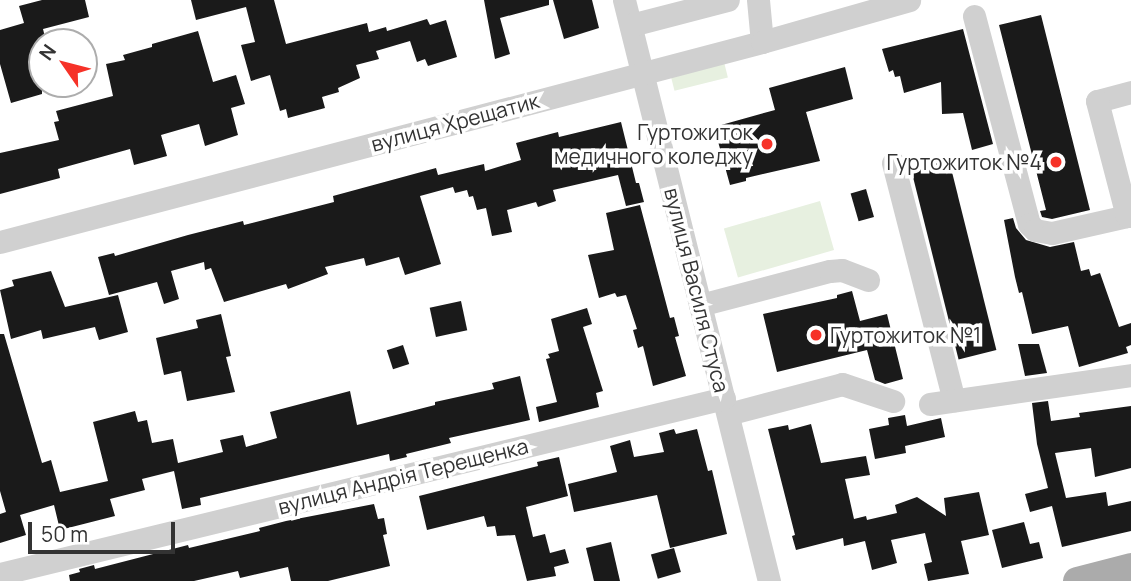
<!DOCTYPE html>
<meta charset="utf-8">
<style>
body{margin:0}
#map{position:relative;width:1131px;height:581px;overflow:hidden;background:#fff;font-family:Manrope,sans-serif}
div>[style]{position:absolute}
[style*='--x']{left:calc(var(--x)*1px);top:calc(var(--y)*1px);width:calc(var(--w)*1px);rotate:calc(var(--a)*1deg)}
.green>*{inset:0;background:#e7f0e0;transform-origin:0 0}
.building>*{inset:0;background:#1a1a1a;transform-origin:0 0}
.minor>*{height:23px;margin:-11.5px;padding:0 11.5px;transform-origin:11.5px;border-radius:11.5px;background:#d0d0d0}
.major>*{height:28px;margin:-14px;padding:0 14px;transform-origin:14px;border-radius:14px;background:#ababab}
.dots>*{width:19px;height:19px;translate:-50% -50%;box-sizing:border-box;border:4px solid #fff;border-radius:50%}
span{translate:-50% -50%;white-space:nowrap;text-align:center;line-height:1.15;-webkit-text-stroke:7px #fff;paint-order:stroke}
.street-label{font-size:21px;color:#333}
.poi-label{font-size:21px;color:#333}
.right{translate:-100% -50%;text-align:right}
.left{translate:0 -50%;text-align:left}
.north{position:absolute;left:28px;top:28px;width:70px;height:70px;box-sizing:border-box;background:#fff;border:2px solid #adadad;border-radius:50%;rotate:305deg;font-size:19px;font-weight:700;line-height:28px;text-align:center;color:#333}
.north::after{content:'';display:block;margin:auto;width:24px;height:32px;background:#f63228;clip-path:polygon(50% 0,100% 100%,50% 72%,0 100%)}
.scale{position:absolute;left:28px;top:522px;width:147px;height:32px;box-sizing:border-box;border:4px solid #333;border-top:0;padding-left:9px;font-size:21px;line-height:24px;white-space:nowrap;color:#333;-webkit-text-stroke:5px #fff;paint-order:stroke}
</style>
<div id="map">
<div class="green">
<div style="left:724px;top:62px;width:16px;height:55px;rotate:76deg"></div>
<div style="left:820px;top:201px;width:51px;height:100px;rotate:74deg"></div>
</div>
<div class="building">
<div style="clip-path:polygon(42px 0,85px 0,89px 17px,43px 29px,46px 41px,42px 42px,42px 94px,11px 103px,0 64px,0 30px,24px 23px,19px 6px)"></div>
<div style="clip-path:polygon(191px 0,274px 0,286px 44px,367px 23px,369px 32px,386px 27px,387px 31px,427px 19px,430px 25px,446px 20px,457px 57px,428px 66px,425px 59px,417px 62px,410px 41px,376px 51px,379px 59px,356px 65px,360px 78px,338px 88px,339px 92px,322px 97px,325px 108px,288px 118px,286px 109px,280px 111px,270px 75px,251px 81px,241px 45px,255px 42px,246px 7px,196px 20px)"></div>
<div style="clip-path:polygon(484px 0,549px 0,549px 5px,500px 18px,510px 54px,495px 59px)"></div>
<div style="clip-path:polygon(553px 0,592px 0,599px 28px,564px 39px)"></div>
<div style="clip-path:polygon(1041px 15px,1090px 210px,1052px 219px,1042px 217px,1040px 211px,1046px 210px,999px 25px)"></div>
<div style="clip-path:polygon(963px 29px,993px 144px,972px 150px,963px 113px,942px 114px,941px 82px,904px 93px,900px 76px,895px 77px,893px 70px,889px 72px,882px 49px)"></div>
<div style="clip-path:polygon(198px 31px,213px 82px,236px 75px,245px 104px,231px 108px,238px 135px,205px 146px,199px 124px,161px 135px,167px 156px,134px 165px,130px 149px,58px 169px,60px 178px,0 194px,0 153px,59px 140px,54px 122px,59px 121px,56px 111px,113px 96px,106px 64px,125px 60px,123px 55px,152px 47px,152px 44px)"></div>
<div style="clip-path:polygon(845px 67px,853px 99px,806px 112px,820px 161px,746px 178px,746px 181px,730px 185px,714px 127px,775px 110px,769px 88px)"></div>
<div style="clip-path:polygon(621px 122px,636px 183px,639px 183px,644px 202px,626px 206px,618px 175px,553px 190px,556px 201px,538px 207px,536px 202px,507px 210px,512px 232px,492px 236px,486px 208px,477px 210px,473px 196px,469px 197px,467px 190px,455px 193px,453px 187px,420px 196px,441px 264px,405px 275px,399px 257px,366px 266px,364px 258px,325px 267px,328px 274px,288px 289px,286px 284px,224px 302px,211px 268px,205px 270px,204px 262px,171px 271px,179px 299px,164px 304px,157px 282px,109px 295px,98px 257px,114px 253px,115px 256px,188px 235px,243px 221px,244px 225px,334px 202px,333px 196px,436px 168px,438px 175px,484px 164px,485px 171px,521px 160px,516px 143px,558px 132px,559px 137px)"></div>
<div style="left:948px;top:156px;width:200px;height:39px;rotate:76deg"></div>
<div style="left:866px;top:189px;width:29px;height:16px;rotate:74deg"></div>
<div style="clip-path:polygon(640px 205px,670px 318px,674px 317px,679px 336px,675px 337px,686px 376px,653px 386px,643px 346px,638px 348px,633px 330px,637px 329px,626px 295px,617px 297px,615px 293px,599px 298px,588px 255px,614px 250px,606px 213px)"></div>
<div style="clip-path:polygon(1013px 218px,1016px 228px,1026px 240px,1050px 247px,1074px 242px,1081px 271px,1089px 269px,1091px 276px,1100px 273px,1119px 327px,1131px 323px,1131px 345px,1126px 347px,1128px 353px,1079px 367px,1068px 326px,1032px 334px,1022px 292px,1019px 293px,1015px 277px,1004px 220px)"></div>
<div style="clip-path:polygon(51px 271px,65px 307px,118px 295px,128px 332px,99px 340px,95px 327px,43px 339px,41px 330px,11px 339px,0 290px,14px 286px,12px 280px)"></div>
<div style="clip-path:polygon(852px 291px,860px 321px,887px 314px,903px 379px,885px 384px,875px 380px,867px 350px,777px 372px,763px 314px,837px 298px,837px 295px)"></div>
<div style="left:461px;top:301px;width:30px;height:32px;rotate:78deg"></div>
<div style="clip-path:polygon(587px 308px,592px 324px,583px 327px,603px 391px,596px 393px,599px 407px,539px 422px,536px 407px,557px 402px,546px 359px,550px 358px,548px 354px,559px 351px,551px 319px)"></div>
<div style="clip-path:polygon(221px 314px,231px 356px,226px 357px,235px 392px,187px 401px,181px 371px,164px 375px,156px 338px,198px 328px,196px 320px)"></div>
<div style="clip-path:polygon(0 334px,4px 334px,42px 463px,51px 460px,60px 492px,108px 481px,93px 422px,135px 411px,138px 422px,147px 420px,152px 443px,173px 439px,178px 463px,223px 452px,220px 440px,243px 435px,246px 447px,277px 438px,270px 412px,350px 391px,357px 425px,435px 405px,435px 402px,494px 389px,492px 383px,520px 376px,530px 420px,449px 438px,451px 443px,406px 454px,407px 457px,390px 461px,389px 454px,200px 498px,201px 505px,182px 509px,174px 471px,142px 479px,145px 490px,110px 499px,115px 516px,60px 530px,54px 505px,20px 515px,26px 535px,0 543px,0 514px,6px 512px,0 491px)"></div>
<div style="clip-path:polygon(1018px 344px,1039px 344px,1047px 373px,1025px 376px)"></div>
<div style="left:403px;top:345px;width:20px;height:17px;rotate:72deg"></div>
<div style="clip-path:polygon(1048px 401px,1051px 421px,1080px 417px,1079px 413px,1131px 406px,1131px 468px,1095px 477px,1091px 448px,1055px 453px,1066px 498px,1106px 492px,1108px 506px,1131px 501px,1131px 531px,1062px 547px,1052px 506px,1030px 512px,1025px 494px,1048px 488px,1037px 444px,1032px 403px)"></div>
<div style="clip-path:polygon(905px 415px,907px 426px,941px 418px,945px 437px,905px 446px,906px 453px,875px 459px,869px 429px,889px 425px,888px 418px)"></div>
<div style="clip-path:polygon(811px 424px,821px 463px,866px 456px,870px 475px,845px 479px,854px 519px,866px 516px,867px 520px,897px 513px,895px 505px,917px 497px,946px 516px,944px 498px,979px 492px,989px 535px,961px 541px,969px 574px,928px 581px,924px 564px,932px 562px,925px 533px,891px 540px,897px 563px,872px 570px,865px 541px,844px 546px,843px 538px,796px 550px,792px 536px,795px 535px,768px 429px,788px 425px,789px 430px)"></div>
<div style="clip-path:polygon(674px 429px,676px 434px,697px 429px,708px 471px,712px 470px,727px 534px,670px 548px,657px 495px,574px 512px,568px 484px,617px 472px,610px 446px,630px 440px,634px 457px,664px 452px,659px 433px)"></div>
<div style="clip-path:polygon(559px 457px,568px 496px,526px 507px,533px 537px,545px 534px,550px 553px,565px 549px,569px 563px,554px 567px,556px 576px,527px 581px,515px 535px,497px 536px,495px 526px,487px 527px,484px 516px,427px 530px,419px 496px,538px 466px,537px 462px)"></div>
<div style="clip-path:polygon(374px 504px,378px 519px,384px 518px,387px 534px,383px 535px,390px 566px,328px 581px,291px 581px,288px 567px,240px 578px,238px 571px,194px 581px,70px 581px,69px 575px,80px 572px,79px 569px,94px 565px,95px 569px,188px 545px,189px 548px,260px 531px,259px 528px,286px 521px)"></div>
<div style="clip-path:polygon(1024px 522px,1030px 544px,1039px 542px,1043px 558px,1002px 568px,992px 530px)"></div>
<div style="clip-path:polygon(611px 542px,620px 581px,594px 581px,586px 548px)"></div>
<div style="left:674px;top:548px;width:25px;height:24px;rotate:74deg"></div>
</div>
<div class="minor">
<div style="--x:624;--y:0;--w:599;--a:75.99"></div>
<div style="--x:758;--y:0;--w:42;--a:84.6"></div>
<div style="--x:974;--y:16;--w:215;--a:75.2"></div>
<div style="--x:1029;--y:224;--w:8;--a:45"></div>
<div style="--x:1035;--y:230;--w:17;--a:10"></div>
<div style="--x:1052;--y:233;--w:77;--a:-12.8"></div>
<div style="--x:631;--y:25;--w:100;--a:-14.5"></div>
<div style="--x:1131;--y:92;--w:35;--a:165"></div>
<div style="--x:1097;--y:101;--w:119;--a:75.4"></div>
<div style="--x:1127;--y:216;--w:4;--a:-14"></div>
<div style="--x:893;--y:163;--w:245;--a:75.6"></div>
<div style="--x:0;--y:242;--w:788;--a:-14.71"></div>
<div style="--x:762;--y:42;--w:153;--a:-15.9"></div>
<div style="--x:700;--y:305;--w:134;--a:-14.7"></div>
<div style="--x:830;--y:271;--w:12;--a:-5"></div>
<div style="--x:842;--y:270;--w:28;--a:21"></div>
<div style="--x:930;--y:404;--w:203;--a:-8.2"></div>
<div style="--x:728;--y:414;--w:118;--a:-14.7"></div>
<div style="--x:842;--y:384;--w:54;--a:18.4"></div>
<div style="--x:0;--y:574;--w:745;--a:-13.66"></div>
</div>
<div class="major">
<div style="--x:1077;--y:581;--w:56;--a:-14.5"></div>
</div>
<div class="dots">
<div style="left:767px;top:144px;background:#f63228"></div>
<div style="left:1056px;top:162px;background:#f63228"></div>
<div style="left:816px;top:335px;background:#f63228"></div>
</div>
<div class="street-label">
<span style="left:455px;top:122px;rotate:-15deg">вулиця Хрещатик</span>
<span style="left:697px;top:290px;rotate:76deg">вулиця Василя Стуса</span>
<span style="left:403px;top:476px;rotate:-14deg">вулиця Андрія Терещенка</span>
</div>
<div class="poi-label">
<span class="right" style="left:753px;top:144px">Гуртожиток<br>медичного коледжу</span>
<span class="right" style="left:1042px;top:162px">Гуртожиток №4</span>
<span class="left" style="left:830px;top:335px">Гуртожиток №1</span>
</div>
<div class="north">N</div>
<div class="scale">50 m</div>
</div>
